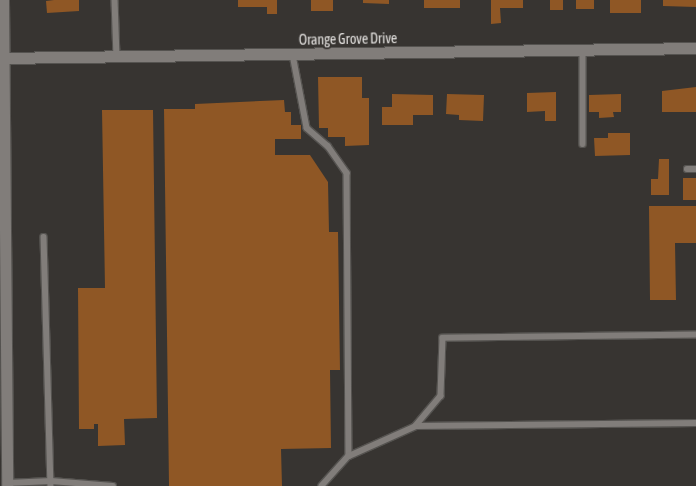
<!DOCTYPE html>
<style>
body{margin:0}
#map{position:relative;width:696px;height:486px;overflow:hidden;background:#373431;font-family:"Asap Condensed",sans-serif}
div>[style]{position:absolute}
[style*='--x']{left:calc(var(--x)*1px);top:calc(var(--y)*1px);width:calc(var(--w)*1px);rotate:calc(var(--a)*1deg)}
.building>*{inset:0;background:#8f5725;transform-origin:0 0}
.roads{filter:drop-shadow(1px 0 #555350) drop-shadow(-1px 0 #555350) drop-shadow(0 1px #555350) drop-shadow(0 -1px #555350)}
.service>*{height:5.5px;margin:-2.75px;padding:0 2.75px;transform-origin:2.75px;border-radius:2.75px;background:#817d7a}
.minor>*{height:11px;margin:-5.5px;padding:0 5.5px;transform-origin:5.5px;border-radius:5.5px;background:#817d7a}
span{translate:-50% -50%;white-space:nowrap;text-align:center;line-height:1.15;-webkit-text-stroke:4px #373431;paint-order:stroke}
.street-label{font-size:14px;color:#e3e1df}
</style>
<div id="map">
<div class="building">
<div style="clip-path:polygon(54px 0,79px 0,79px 11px,47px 13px,46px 1px)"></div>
<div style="clip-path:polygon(238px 0,277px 0,277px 14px,267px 14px,267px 7px,238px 7px)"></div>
<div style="left:311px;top:0;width:22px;height:11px"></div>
<div style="clip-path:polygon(363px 0,389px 0,389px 4px,363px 3px)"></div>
<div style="left:424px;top:0;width:36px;height:8px"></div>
<div style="clip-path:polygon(491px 0,523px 0,523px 8px,500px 8px,501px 23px,491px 24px)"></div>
<div style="left:550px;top:0;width:13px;height:10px"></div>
<div style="left:576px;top:0;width:18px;height:9px"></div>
<div style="left:610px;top:0;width:31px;height:13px"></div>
<div style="clip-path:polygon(663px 0,696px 0,696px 7px,663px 6px)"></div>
<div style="clip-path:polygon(318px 77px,362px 77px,362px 98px,369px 98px,369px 145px,345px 146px,345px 137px,328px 137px,328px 128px,319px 128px)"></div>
<div style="clip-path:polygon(696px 87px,696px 112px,662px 112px,662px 91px)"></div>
<div style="clip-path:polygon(556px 92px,556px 121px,545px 121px,545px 111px,527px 112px,527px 93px)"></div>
<div style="clip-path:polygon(392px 94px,433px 95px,433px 115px,413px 115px,413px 125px,382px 125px,382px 107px,392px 107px)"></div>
<div style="clip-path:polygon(447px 94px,484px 95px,483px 121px,459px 120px,459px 115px,446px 114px)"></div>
<div style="clip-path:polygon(621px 94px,621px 112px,613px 112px,614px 117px,599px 118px,599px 112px,589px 112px,589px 95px)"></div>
<div style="clip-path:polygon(284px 100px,285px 112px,291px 112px,291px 125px,301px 125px,301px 139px,275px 139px,275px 155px,310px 155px,328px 182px,329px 232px,338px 232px,340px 370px,330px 370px,331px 448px,281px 449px,282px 486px,169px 486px,164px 109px,195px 109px,195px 104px)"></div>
<div style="clip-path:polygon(102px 110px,153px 110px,157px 418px,124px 419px,125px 445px,98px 446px,98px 424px,94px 424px,94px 429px,79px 429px,78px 288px,105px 288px)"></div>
<div style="clip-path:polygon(608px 133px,630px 133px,630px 155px,595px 156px,594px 138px,608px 138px)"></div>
<div style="clip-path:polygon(659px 159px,669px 159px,669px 195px,651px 195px,651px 179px,658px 179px)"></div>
<div style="left:683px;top:178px;width:13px;height:22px"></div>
<div style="clip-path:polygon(649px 206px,696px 206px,696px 243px,675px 243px,676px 300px,650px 300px)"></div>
</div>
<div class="roads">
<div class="service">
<div style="--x:115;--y:0;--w:57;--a:88"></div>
<div style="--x:583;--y:50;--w:94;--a:90"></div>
<div style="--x:293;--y:55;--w:74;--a:79.1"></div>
<div style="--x:307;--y:128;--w:28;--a:41"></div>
<div style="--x:328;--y:146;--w:33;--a:55"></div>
<div style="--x:347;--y:173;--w:283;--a:89.6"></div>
<div style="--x:349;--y:456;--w:40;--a:132"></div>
<div style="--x:687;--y:169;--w:9;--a:0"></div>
<div style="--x:44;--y:237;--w:249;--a:88.4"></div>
<div style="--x:696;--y:335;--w:253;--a:179.3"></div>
<div style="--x:443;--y:338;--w:58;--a:92"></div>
<div style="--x:441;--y:396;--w:39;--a:130"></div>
<div style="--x:416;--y:426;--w:280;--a:-0.6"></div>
<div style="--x:349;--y:456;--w:73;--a:-24.1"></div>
<div style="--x:7;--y:483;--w:44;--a:-2.6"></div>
<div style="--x:51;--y:481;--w:62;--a:4.6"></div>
</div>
<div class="minor">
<div style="--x:3;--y:0;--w:486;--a:89.5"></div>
<div style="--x:0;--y:58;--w:696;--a:-0.82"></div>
</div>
</div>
<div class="street-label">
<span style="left:348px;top:39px;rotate:-1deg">Orange Grove Drive</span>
</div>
</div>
